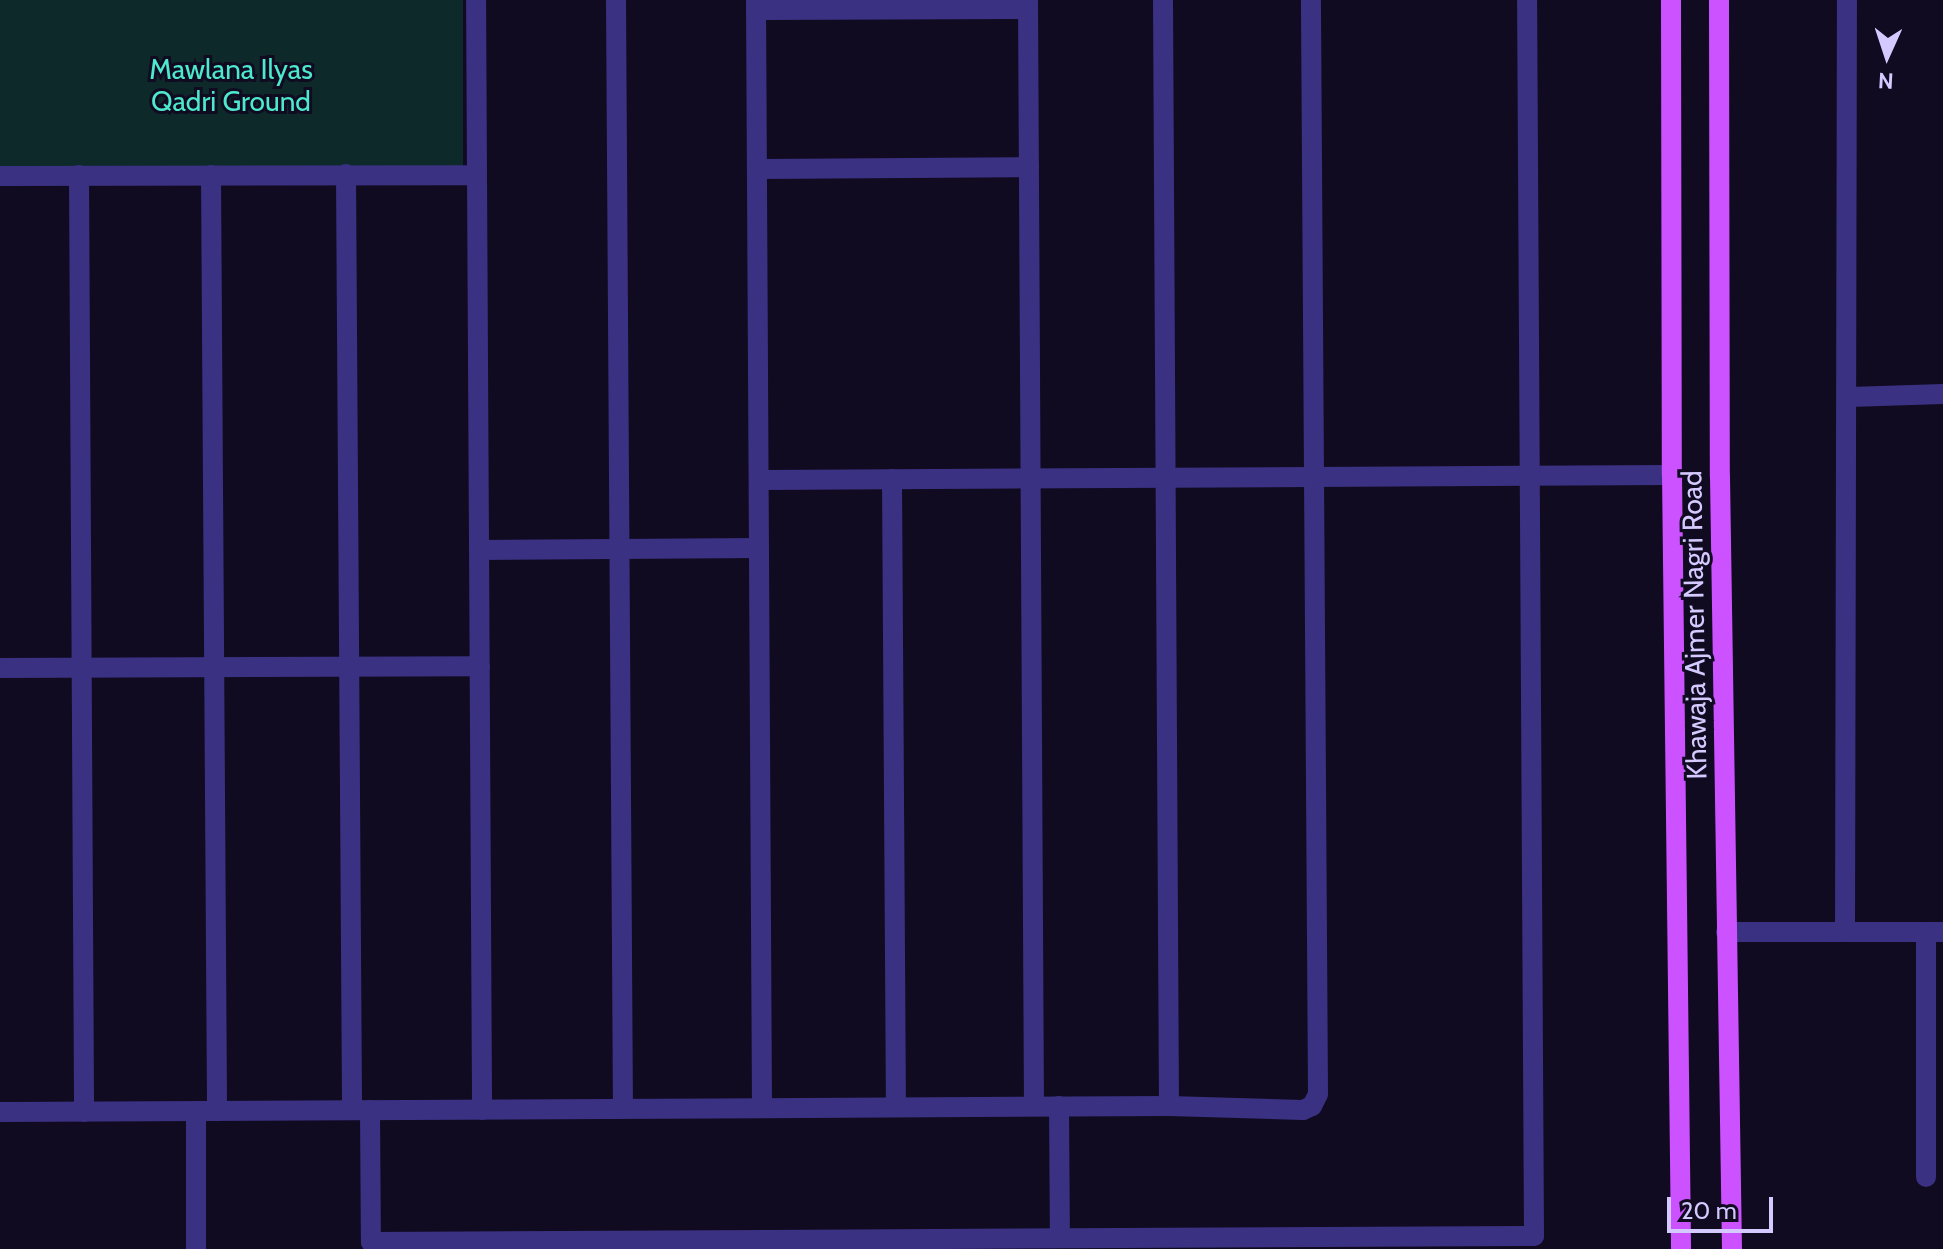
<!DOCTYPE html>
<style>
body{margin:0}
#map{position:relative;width:1943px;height:1249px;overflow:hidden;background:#100b20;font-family:Cabin,sans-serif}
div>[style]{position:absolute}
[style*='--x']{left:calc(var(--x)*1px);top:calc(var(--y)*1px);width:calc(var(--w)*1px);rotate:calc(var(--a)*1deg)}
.green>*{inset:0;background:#0d292a;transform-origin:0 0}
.minor>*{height:20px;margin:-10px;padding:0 10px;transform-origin:10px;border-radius:10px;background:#3b3183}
.major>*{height:20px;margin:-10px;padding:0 10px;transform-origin:10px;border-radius:10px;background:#cc51ff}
span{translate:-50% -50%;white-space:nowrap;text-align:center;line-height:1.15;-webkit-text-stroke:6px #100b20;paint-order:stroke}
.park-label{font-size:28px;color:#4ce9cf}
.street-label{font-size:28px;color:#d4caff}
.north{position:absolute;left:1847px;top:16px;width:80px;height:80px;-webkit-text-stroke:6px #100b20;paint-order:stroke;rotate:183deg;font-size:22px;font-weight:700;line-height:32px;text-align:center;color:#d4caff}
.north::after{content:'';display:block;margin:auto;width:28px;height:36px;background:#d4caff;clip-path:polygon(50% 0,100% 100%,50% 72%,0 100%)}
.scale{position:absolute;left:1667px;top:1197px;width:106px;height:36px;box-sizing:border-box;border:4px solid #d4caff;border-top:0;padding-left:10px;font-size:24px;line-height:28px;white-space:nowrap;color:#d4caff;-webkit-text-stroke:6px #100b20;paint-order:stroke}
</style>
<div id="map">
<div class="green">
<div style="left:0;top:0;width:463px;height:170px"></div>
</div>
<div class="minor">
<div style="--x:616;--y:0;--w:1109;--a:89.64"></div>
<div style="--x:756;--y:0;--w:1108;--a:89.69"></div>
<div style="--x:1028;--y:0;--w:1106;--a:89.69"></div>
<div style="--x:1163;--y:0;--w:1106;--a:89.69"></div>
<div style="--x:756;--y:10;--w:272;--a:-0.2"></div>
<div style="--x:757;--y:169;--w:272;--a:-0.4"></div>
<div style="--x:346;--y:174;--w:936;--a:89.63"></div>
<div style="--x:79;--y:175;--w:937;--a:89.69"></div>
<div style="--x:211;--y:175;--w:936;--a:89.63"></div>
<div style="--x:477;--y:175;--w:935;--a:89.69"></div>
<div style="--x:0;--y:176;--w:477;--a:-0.1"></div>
<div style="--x:477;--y:175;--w:175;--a:-90.3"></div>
<div style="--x:1849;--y:397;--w:94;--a:-1.8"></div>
<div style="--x:892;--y:479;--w:628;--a:89.64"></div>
<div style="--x:759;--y:480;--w:913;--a:-0.31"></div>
<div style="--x:479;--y:550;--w:280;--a:-0.4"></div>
<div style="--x:0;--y:668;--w:480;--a:-0.2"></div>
<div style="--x:1726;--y:932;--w:217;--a:0"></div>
<div style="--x:1845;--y:932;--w:932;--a:-89.88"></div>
<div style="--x:1059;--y:1106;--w:132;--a:89.6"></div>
<div style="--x:370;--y:1110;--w:132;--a:89.6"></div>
<div style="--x:371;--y:1242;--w:1163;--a:-0.3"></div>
<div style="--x:1534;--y:1236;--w:1236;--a:-90.32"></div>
<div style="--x:0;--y:1112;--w:1169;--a:-0.29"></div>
<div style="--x:1169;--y:1106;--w:134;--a:1.7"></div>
<div style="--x:1303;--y:1110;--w:10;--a:-24"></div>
<div style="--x:1312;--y:1106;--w:13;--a:-63"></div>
<div style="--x:1318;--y:1094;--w:1094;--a:-90.37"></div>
<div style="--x:1926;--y:1177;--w:245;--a:-90"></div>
<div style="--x:196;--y:1249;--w:138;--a:-90"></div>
</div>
<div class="major">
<div style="--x:1671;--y:0;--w:475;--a:89.9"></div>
<div style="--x:1672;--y:475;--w:774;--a:89.33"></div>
<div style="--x:1719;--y:0;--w:477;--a:89.9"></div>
<div style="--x:1720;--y:477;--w:772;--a:89.11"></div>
</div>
<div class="park-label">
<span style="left:231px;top:85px">Mawlana Ilyas<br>Qadri Ground</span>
</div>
<div class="street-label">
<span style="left:1694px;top:625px;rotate:-91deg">Khawaja Ajmer Nagri Road</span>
</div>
<div class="north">N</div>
<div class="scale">20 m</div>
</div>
